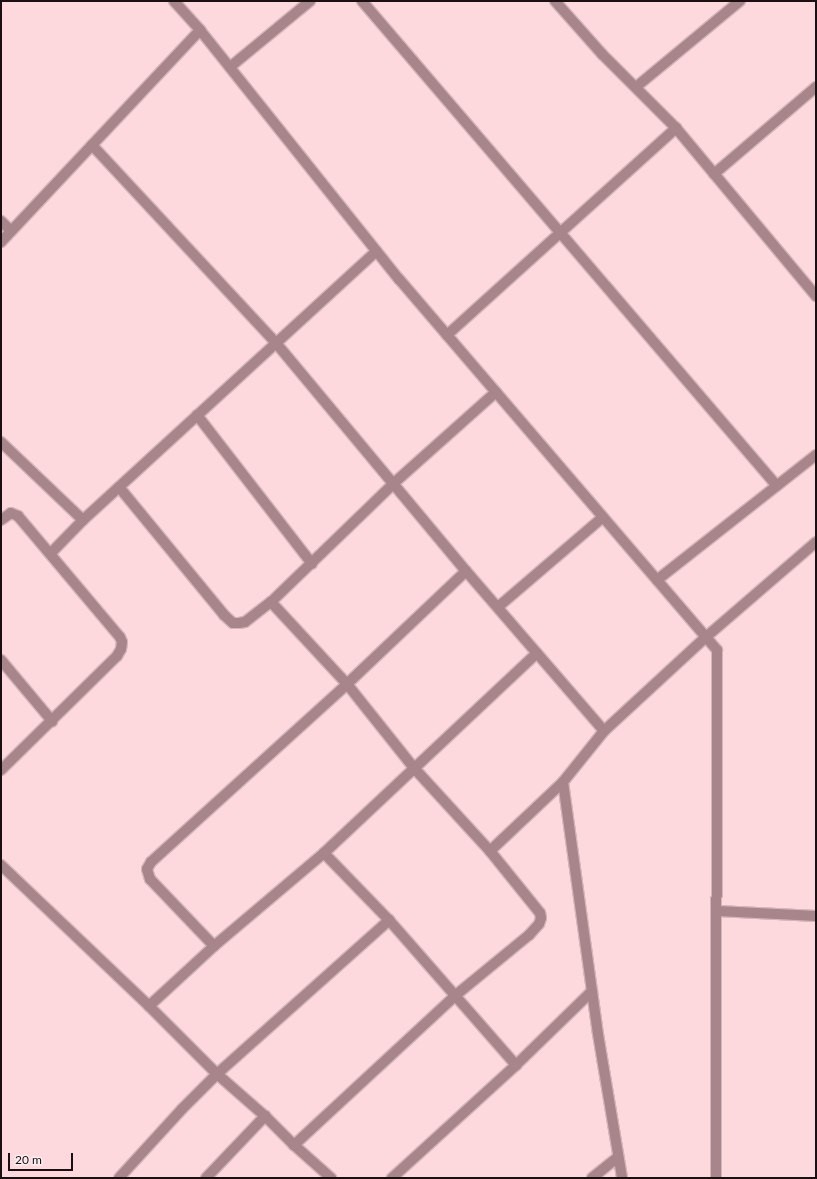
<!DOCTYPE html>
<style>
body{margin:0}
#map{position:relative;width:817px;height:1179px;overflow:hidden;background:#fdd9de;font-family:Lato,sans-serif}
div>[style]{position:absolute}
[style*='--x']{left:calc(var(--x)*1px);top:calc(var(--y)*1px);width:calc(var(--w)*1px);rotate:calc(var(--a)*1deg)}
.roads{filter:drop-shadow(1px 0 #d4b5b9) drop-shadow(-1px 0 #d4b5b9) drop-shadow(0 1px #d4b5b9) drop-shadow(0 -1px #d4b5b9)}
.minor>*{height:10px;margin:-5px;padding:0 5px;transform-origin:5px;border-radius:5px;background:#a7858a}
span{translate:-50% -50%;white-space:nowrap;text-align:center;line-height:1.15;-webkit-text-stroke:4px #fbecef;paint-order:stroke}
.frame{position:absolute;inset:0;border:2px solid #1b0f11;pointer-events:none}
.scale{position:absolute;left:8px;top:1153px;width:65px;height:18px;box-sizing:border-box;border:2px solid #1b0f11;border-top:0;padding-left:5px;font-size:12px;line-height:14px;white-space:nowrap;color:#1b0f11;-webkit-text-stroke:3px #fbecef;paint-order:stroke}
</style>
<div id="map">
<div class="roads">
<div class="minor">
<div style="--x:174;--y:1;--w:39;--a:48"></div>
<div style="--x:200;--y:30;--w:319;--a:51.4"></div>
<div style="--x:399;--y:279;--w:489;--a:49.4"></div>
<div style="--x:717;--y:650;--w:528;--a:90.11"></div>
<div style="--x:362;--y:1;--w:638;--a:49.45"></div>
<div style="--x:555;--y:1;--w:71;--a:48.4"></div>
<div style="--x:602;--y:54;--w:105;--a:45"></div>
<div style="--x:676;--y:128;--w:219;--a:50.2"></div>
<div style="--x:230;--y:67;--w:104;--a:-39.5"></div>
<div style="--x:636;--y:87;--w:135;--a:-39.6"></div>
<div style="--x:92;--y:145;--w:270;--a:47.1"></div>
<div style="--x:276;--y:343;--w:297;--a:50.2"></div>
<div style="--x:466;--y:571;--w:211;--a:49.2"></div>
<div style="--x:604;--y:731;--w:139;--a:-42.7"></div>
<div style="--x:706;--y:637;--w:145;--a:-40.8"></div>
<div style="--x:714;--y:174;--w:134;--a:-40.5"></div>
<div style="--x:1;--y:221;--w:14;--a:45"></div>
<div style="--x:1;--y:242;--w:291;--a:-46.8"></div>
<div style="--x:447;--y:335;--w:309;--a:-42.1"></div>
<div style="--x:197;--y:415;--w:188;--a:52.3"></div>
<div style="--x:1;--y:442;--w:113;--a:43.6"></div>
<div style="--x:119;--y:487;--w:166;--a:50.6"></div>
<div style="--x:224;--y:615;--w:12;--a:42"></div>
<div style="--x:233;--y:623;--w:6;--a:0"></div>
<div style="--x:239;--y:623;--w:6;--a:-9"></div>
<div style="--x:245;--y:622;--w:33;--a:-38"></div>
<div style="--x:271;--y:602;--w:170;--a:-44"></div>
<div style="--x:393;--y:484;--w:138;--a:-41.8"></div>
<div style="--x:1;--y:520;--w:12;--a:-35"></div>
<div style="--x:11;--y:513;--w:8;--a:23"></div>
<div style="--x:18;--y:516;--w:158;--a:49.9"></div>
<div style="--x:120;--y:637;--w:5;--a:68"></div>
<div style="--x:122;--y:642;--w:7;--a:98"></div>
<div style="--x:121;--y:649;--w:8;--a:120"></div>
<div style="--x:117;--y:656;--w:163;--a:135.5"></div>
<div style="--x:51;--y:553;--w:46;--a:-45.9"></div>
<div style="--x:83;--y:520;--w:398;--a:-42.5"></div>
<div style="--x:657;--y:580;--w:202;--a:-38.2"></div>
<div style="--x:271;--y:602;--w:112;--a:47.2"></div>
<div style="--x:347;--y:684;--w:107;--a:51.4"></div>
<div style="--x:414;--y:768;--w:113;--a:47.5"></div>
<div style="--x:490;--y:851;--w:80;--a:51.1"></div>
<div style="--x:540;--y:913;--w:5;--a:79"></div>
<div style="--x:541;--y:918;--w:6;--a:108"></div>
<div style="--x:539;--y:924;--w:15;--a:132"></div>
<div style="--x:529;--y:935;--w:94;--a:140.6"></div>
<div style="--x:456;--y:995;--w:221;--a:137.2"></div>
<div style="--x:498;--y:607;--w:138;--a:-40.6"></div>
<div style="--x:1;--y:660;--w:80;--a:50.1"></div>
<div style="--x:604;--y:731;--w:65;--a:128.8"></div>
<div style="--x:563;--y:782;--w:254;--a:82.1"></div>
<div style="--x:598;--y:1034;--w:146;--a:80.5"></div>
<div style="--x:490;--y:851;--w:100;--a:-43.4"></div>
<div style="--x:324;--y:853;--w:93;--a:45.9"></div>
<div style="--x:389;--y:920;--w:193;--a:48.8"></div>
<div style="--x:1;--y:865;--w:204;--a:43.6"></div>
<div style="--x:149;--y:1006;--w:96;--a:45"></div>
<div style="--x:217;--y:1074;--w:64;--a:41.2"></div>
<div style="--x:265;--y:1116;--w:41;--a:45"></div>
<div style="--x:294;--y:1145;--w:50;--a:41.7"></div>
<div style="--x:718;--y:911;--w:98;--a:2.9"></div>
<div style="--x:214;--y:946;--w:93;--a:-133.7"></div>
<div style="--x:150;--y:879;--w:10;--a:-107"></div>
<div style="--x:147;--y:869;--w:8;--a:-60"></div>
<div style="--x:151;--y:862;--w:265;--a:-42.2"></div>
<div style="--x:347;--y:684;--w:164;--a:-43.5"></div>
<div style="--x:149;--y:1006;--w:88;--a:-42.7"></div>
<div style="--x:214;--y:946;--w:144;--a:-40.2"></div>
<div style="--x:324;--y:853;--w:292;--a:-43.2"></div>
<div style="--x:119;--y:1178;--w:93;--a:-47.6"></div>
<div style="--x:182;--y:1109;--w:49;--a:-45"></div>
<div style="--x:217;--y:1074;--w:231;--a:-41.8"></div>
<div style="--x:206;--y:1178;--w:86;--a:-46.4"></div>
<div style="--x:392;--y:1178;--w:168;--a:-42.3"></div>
<div style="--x:516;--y:1065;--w:106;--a:-44.2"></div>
<div style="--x:592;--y:1178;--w:32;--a:-39"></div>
</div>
</div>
<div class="frame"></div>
<div class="scale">20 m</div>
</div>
